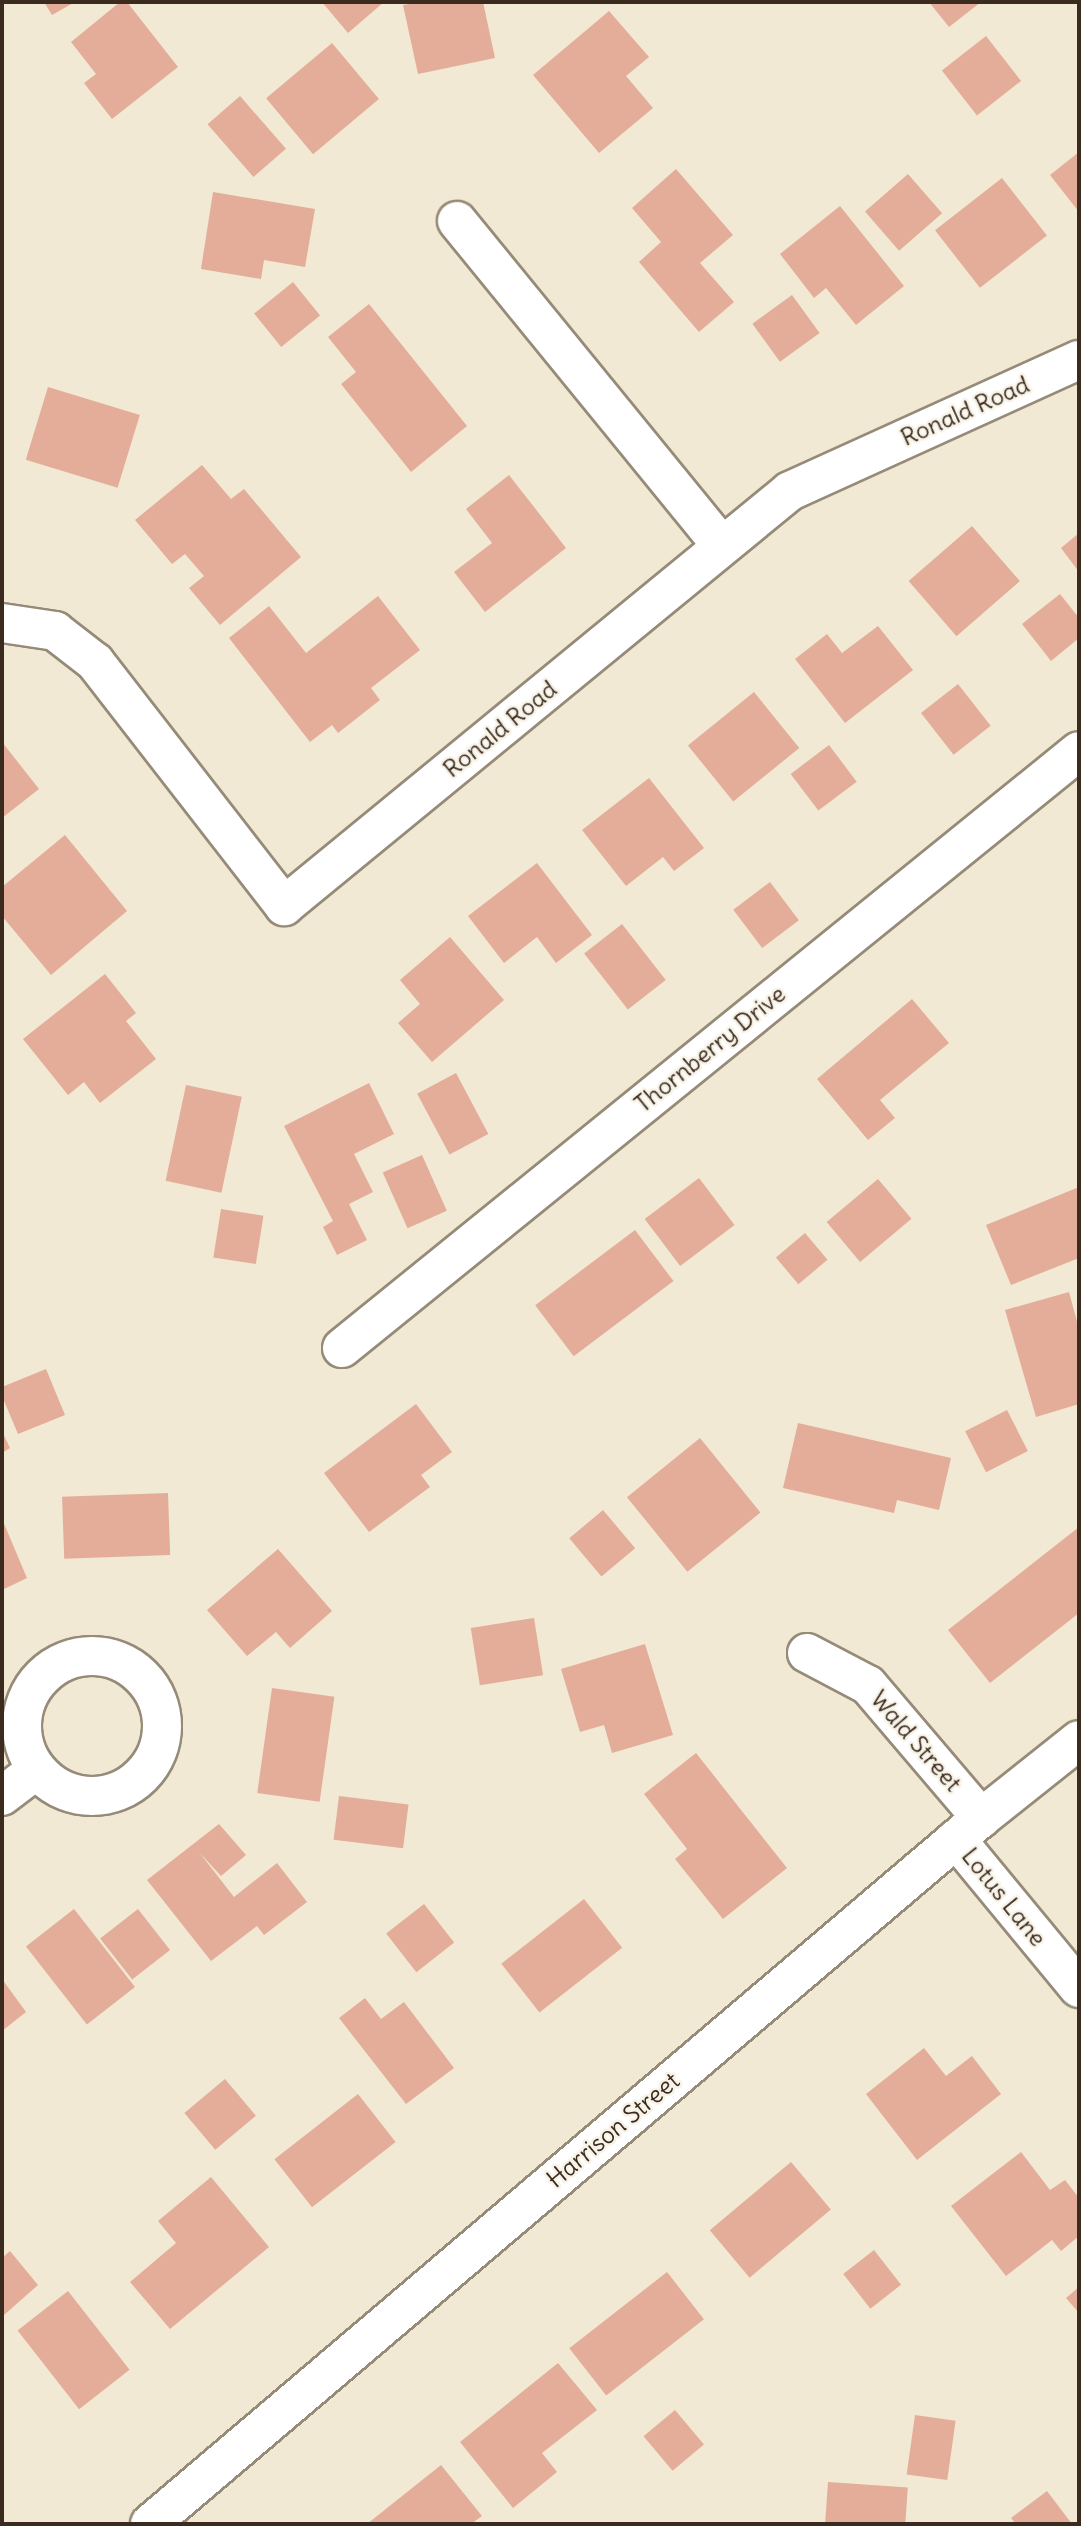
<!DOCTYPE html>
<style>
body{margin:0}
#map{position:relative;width:1081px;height:2526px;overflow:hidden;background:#f1e9d3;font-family:Delius,sans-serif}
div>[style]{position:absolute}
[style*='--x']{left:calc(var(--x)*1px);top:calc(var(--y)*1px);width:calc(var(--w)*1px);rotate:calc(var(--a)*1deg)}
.building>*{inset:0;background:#e3ad99;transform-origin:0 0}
.roads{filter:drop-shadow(2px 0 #968a78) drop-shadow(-2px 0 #968a78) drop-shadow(0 2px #968a78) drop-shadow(0 -2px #968a78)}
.minor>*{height:38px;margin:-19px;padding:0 19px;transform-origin:19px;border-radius:19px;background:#fff}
.minor>.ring{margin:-19px;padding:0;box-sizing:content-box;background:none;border:38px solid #fff;border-radius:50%}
span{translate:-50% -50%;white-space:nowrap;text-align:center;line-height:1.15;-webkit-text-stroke:5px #f7f3e8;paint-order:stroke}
.street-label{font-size:24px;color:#3b2a1e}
.frame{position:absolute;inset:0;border:4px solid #3b2a1e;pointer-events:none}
</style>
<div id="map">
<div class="building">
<div style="clip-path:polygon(44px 2px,75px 2px,52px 15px)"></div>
<div style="clip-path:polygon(120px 2px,127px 2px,178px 67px,112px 119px,84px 83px,96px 74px,71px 42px)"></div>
<div style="clip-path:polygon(322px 2px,384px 2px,348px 33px)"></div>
<div style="clip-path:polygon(420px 2px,483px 2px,495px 58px,418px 74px,403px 5px)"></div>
<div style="clip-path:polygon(929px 2px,981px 2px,949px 27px)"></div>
<div style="clip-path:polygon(609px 11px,649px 57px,626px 76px,653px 108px,599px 153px,533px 75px)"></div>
<div style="left:986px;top:36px;width:57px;height:56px;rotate:52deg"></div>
<div style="left:332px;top:43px;width:73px;height:86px;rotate:50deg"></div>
<div style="left:240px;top:96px;width:70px;height:43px;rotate:49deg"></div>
<div style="clip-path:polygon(1079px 152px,1079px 212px,1050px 175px)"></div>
<div style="clip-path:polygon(676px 169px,733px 235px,700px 263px,734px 302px,699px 332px,639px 262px,661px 242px,632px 208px)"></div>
<div style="left:908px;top:174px;width:52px;height:57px;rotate:49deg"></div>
<div style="left:1002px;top:178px;width:73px;height:85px;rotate:52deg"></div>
<div style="clip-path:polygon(213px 192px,315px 209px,305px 267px,264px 260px,261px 279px,201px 269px)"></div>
<div style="clip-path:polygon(840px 206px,904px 286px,856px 325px,826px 288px,814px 298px,780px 254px)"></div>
<div style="left:293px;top:282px;width:43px;height:50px;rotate:51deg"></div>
<div style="left:792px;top:295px;width:47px;height:49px;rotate:54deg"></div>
<div style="clip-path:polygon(369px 304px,467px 426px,411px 472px,341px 384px,356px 372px,328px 337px)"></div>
<div style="left:48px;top:387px;width:96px;height:76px;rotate:17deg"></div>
<div style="clip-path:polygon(202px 465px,231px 499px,244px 489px,301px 557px,220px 625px,189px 588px,204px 576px,185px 554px,172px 564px,135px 520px)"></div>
<div style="clip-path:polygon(509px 475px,566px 548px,485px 612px,454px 572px,492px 543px,466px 509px)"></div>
<div style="left:972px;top:526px;width:73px;height:84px;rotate:49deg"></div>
<div style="clip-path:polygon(1079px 533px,1079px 572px,1061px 548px)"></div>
<div style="clip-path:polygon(1060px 594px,1079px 618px,1079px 638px,1051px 661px,1022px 624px)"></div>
<div style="clip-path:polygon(378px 596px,420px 650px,371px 688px,380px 700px,338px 733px,332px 725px,310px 742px,229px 638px,269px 606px,306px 653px)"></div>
<div style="clip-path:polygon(878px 626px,913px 670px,845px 723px,795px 659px,827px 634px,842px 653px)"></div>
<div style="left:958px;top:684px;width:53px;height:47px;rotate:52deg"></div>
<div style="left:754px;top:692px;width:72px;height:85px;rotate:51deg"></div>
<div style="clip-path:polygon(2px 742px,39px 789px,2px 818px)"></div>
<div style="left:829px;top:745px;width:46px;height:48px;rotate:53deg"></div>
<div style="clip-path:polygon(649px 778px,704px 848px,674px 871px,663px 857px,626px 886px,582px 830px)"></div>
<div style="clip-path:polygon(65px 835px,127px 911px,51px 975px,2px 916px,2px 887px)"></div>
<div style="clip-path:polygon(537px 863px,592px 935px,556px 963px,537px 937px,504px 963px,468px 916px)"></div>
<div style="left:770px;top:882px;width:48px;height:46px;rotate:53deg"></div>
<div style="left:622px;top:924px;width:71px;height:48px;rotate:52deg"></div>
<div style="clip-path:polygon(450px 937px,504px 1000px,432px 1062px,398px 1023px,420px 1004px,400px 980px)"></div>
<div style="clip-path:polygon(105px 974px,136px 1013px,126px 1021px,156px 1059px,100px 1103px,84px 1082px,68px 1095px,23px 1039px)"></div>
<div style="clip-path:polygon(912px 999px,949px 1043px,880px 1100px,895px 1118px,868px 1140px,817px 1079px)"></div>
<div style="left:456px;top:1073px;width:69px;height:44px;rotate:62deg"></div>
<div style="clip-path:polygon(369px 1083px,394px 1134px,354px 1154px,373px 1192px,349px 1204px,367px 1240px,337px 1255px,323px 1227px,333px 1221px,284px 1126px)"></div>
<div style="left:186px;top:1085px;width:57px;height:98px;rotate:12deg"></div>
<div style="left:422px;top:1155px;width:61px;height:43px;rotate:66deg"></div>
<div style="left:699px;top:1178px;width:59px;height:68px;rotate:53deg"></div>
<div style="left:878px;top:1179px;width:52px;height:67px;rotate:50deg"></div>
<div style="clip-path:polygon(1079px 1187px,1079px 1258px,1011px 1285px,986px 1225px)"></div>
<div style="left:221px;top:1209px;width:43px;height:49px;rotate:9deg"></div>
<div style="left:635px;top:1230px;width:64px;height:125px;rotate:53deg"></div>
<div style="left:805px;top:1233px;width:35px;height:38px;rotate:50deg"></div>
<div style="clip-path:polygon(1069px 1292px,1079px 1329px,1079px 1404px,1036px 1417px,1005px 1310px)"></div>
<div style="clip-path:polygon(46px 1369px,65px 1415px,18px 1434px,2px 1396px,2px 1387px)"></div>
<div style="clip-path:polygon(416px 1404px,452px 1452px,421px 1475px,430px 1487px,369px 1532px,324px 1473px)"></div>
<div style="left:1007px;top:1410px;width:46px;height:47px;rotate:63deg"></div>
<div style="clip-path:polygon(798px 1423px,951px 1458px,939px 1510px,897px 1500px,894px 1513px,783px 1488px)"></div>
<div style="clip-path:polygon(2px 1431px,10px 1448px,2px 1453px)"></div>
<div style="left:700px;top:1438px;width:96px;height:94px;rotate:51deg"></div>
<div style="left:168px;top:1493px;width:62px;height:106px;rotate:88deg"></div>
<div style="left:603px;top:1510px;width:50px;height:44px;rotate:50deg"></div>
<div style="clip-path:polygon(2px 1519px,27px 1578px,2px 1590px)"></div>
<div style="clip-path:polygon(1079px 1527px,1079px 1613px,990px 1683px,948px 1630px)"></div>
<div style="clip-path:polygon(278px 1549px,332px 1611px,290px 1648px,276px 1632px,247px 1656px,207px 1610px)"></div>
<div style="left:534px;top:1618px;width:58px;height:64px;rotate:81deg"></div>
<div style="clip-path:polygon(645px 1644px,673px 1735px,612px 1753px,604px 1725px,580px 1732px,561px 1669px)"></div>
<div style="left:272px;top:1688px;width:63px;height:106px;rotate:8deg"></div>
<div style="clip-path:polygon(696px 1753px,787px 1868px,723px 1919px,675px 1859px,687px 1849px,644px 1794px)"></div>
<div style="left:339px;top:1796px;width:70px;height:44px;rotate:7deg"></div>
<div style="clip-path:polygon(219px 1824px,246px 1855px,221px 1876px,199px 1852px,234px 1897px,277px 1863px,307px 1902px,264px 1935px,257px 1926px,211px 1961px,147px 1880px)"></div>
<div style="left:584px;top:1899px;width:62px;height:105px;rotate:52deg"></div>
<div style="left:424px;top:1904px;width:49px;height:48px;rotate:52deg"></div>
<div style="left:74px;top:1909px;width:99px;height:61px;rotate:52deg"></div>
<div style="left:138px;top:1909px;width:52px;height:48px;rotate:52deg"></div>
<div style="clip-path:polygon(2px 1979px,26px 2012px,2px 2031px)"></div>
<div style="clip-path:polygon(365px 1998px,381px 2019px,404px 2002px,454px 2068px,406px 2104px,339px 2018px)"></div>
<div style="clip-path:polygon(924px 2048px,946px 2076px,972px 2056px,1001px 2094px,917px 2160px,866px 2094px)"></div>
<div style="left:225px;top:2079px;width:48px;height:53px;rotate:50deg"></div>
<div style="left:358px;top:2094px;width:61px;height:106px;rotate:52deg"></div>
<div style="clip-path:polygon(1021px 2152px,1050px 2190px,1065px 2180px,1079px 2198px,1079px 2236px,1061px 2251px,1052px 2240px,1006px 2276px,951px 2206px)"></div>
<div style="left:791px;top:2162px;width:62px;height:106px;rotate:50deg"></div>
<div style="clip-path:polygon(211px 2177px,269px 2247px,170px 2329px,130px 2282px,176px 2243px,158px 2221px)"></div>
<div style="left:874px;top:2250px;width:44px;height:39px;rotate:52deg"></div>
<div style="clip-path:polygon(10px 2251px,38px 2285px,4px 2315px,2px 2258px)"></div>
<div style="left:667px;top:2272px;width:60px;height:124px;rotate:52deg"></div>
<div style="clip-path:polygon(1079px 2287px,1079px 2313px,1066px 2298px)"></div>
<div style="left:68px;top:2291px;width:100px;height:64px;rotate:52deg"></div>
<div style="clip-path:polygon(558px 2363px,597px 2410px,542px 2453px,557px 2472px,513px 2508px,460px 2442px)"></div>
<div style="left:675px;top:2410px;width:45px;height:41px;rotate:50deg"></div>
<div style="left:915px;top:2415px;width:41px;height:60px;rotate:8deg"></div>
<div style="clip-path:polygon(441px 2465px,482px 2516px,471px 2524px,367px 2524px)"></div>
<div style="left:828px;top:2482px;width:80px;height:42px;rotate:4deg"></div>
<div style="clip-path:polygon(1047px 2491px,1072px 2524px,1016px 2524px,1011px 2518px)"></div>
</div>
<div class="roads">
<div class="minor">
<div style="--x:457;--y:221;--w:419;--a:50.8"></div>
<div style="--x:2;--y:623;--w:54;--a:8.6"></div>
<div style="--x:55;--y:631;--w:51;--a:37.8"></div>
<div style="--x:95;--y:662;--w:309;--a:52.2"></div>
<div style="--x:284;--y:906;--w:654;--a:-39.36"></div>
<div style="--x:790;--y:491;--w:317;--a:-24.4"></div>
<div style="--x:342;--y:1348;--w:948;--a:-39.01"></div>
<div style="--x:807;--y:1653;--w:69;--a:27.7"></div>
<div style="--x:868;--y:1685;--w:175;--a:49.6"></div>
<div class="ring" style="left:22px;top:1656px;width:102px;height:102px"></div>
<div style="--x:2;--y:1796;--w:43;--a:-37.4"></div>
<div style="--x:956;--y:1839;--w:193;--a:50.5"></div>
<div style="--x:150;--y:2524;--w:1090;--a:-40.35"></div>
<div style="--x:981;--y:1818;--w:125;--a:-38.5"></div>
</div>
</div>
<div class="street-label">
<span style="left:965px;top:411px;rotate:-24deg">Ronald Road</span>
<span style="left:500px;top:729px;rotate:-39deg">Ronald Road</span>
<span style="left:710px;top:1049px;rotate:-39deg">Thornberry Drive</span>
<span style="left:916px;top:1741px;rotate:49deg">Wald Street</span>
<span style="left:1004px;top:1897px;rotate:51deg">Lotus Lane</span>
<span style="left:613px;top:2130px;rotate:-40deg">Harrison Street</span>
</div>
<div class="frame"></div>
</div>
